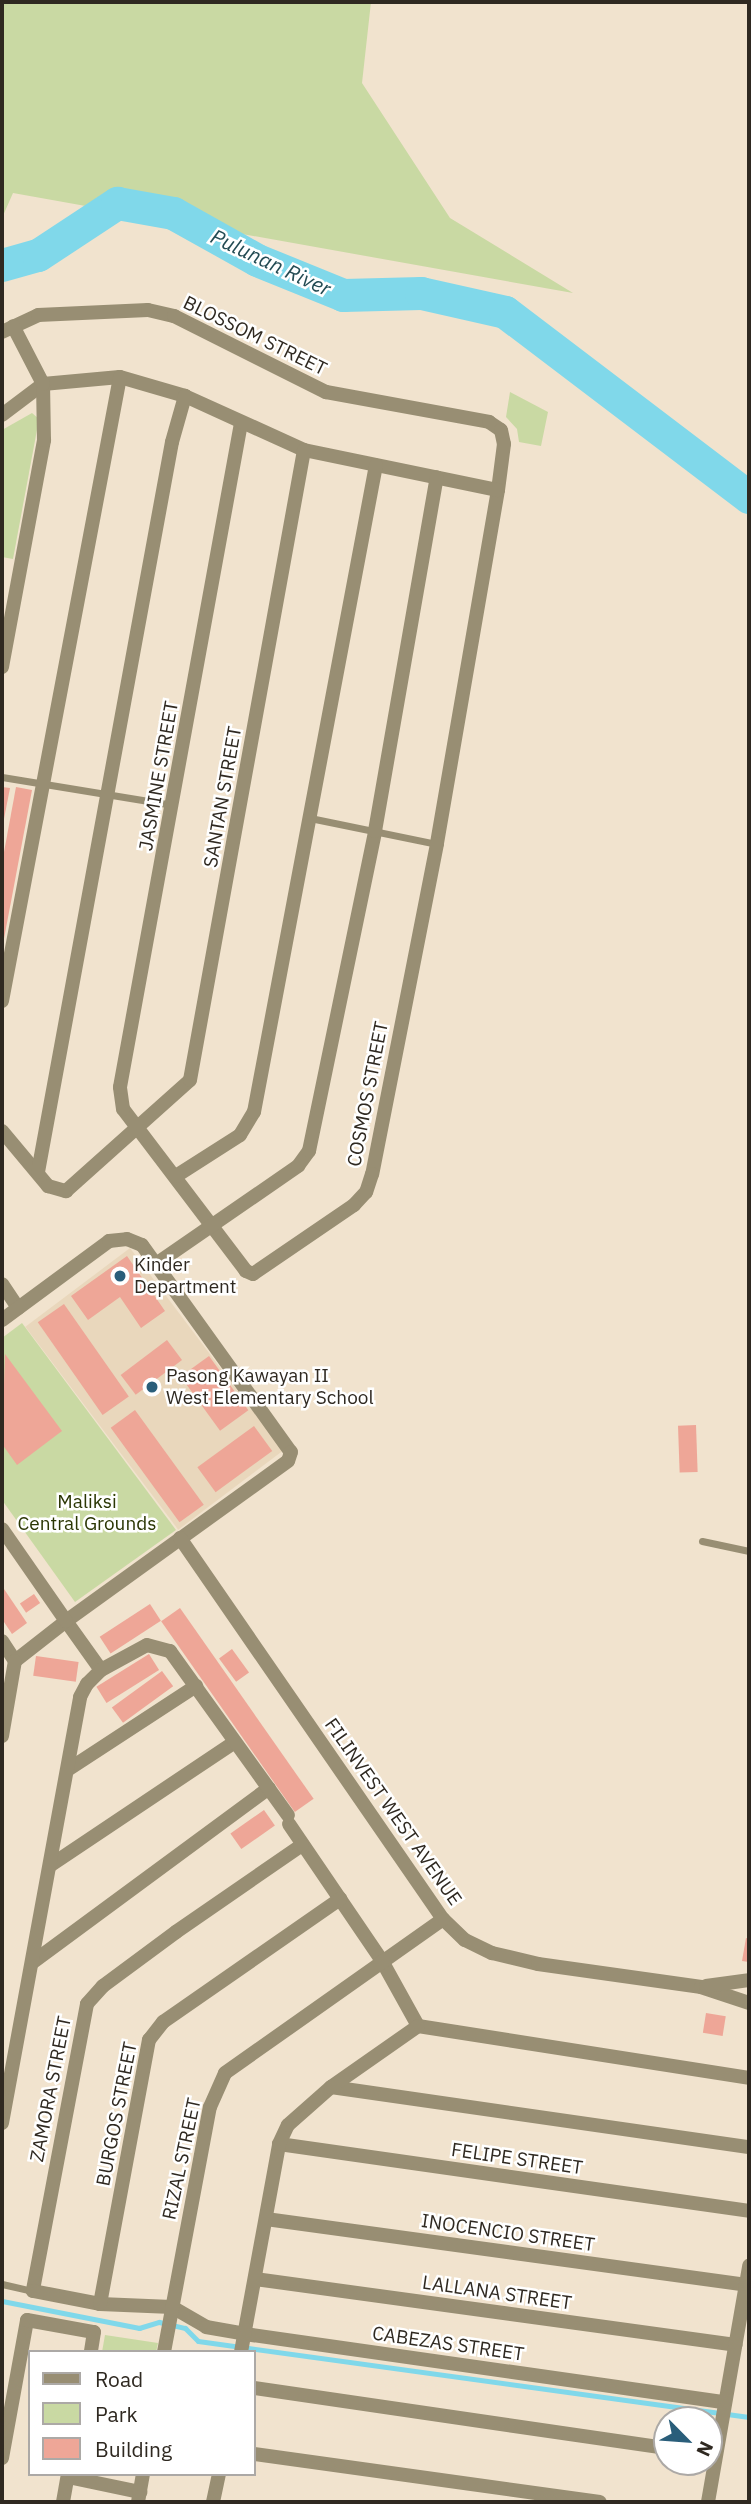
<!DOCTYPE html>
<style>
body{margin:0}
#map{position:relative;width:751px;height:2504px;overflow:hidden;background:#f1e3ce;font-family:"IBM Plex Sans",sans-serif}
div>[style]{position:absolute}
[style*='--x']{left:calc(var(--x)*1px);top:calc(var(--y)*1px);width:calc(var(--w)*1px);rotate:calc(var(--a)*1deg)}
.built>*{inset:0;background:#e9d7bc;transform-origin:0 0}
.green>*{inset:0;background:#c9d9a3}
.stream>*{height:5px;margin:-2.5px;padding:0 2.5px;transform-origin:2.5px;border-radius:2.5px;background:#80d8ea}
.river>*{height:33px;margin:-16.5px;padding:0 16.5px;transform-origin:16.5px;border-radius:16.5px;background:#80d8ea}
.building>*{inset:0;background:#eea697;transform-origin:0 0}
.service>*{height:7px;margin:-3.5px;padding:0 3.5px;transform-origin:3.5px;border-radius:3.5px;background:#988e73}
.minor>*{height:14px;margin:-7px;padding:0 7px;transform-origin:7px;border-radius:7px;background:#988e73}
.tertiary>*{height:14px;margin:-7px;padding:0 7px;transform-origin:7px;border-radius:7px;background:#988e73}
.dots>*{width:19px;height:19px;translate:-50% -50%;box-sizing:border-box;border:4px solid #fff;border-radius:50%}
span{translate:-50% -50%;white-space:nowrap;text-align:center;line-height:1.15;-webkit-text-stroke:5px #fff;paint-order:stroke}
.street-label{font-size:19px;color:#2f2921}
.poi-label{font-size:19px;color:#2f2921}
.left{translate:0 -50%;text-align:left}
.park-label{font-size:19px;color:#2b3604}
.water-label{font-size:21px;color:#244c54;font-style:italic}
.frame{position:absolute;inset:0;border:4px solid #2f2921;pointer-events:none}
.legend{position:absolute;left:28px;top:2350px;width:228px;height:126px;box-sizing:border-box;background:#fff;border:2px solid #aca9a6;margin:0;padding:9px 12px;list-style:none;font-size:21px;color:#2f2921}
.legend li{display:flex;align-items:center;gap:14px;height:35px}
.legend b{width:35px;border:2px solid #aca9a6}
.north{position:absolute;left:653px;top:2406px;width:70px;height:70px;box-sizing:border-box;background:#fff;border:2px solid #aca9a6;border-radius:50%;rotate:115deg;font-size:19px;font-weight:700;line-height:28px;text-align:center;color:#2f2921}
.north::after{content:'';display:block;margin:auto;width:24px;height:32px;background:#2a5e7a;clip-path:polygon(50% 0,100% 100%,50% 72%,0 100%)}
</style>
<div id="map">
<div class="built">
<div style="left:130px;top:1248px;width:254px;height:131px;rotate:53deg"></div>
</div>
<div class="green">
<div style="clip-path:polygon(2px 2px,371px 2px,362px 83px,450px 218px,573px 293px,13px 193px,2px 218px)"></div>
<div style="clip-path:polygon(510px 392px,548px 412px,541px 446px,519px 442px,517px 429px,506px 417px)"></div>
<div style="clip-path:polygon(32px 413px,39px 419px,13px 559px,2px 557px,2px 430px)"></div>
<div style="clip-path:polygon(22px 1323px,176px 1530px,75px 1602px,2px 1500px,2px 1338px)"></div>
<div style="clip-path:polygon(105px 2335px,158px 2343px,156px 2352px,102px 2352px)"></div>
</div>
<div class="stream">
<div style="--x:2;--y:2301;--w:140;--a:11.1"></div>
<div style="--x:139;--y:2328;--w:21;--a:-17"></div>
<div style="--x:159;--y:2322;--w:27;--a:13"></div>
<div style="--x:185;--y:2328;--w:18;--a:45"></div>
<div style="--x:198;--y:2341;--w:556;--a:7.85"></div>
</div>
<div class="river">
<div style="--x:2;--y:265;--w:37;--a:-16"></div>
<div style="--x:38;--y:255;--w:95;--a:-33.4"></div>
<div style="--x:117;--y:203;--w:57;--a:10.1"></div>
<div style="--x:173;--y:213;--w:96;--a:29.2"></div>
<div style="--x:257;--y:260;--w:93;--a:22.1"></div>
<div style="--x:343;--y:295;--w:78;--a:-1.5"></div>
<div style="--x:421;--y:293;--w:86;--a:12.7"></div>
<div style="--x:505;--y:312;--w:306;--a:37.2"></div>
</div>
<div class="building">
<div style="clip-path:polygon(2px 787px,10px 788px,3px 824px,2px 823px)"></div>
<div style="clip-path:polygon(16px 787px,32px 790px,3px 944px,2px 863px)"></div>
<div style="clip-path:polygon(127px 1256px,165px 1311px,141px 1328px,120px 1297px,88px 1320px,71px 1296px)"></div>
<div style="left:64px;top:1304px;width:113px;height:32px;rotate:55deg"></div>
<div style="left:167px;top:1340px;width:25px;height:58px;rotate:53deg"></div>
<div style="clip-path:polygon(5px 1354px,62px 1431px,17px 1465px,2px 1444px)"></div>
<div style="left:209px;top:1356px;width:67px;height:35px;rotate:54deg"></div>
<div style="left:135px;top:1410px;width:117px;height:30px;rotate:54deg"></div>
<div style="left:696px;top:1425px;width:47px;height:18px;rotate:88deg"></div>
<div style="left:254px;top:1426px;width:31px;height:70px;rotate:54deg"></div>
<div style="clip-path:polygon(2px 1586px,27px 1623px,12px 1634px,2px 1619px)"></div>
<div style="left:34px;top:1594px;width:11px;height:17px;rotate:56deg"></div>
<div style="left:150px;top:1604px;width:20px;height:60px;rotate:57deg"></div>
<div style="left:180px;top:1608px;width:233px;height:23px;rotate:55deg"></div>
<div style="left:232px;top:1649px;width:29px;height:16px;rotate:54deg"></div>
<div style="left:149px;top:1654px;width:19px;height:62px;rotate:58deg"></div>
<div style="left:36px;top:1656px;width:43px;height:20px;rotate:8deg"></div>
<div style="left:162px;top:1671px;width:19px;height:62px;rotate:54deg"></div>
<div style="left:264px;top:1810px;width:19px;height:41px;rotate:55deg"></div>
<div style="clip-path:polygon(746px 1938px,749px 1939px,749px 1962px,742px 1961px)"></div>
<div style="left:706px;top:2013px;width:20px;height:20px;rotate:9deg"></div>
</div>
<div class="service">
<div style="--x:2;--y:777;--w:173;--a:9.3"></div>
<div style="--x:310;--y:818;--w:130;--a:11.6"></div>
<div style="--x:702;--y:1541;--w:48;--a:12"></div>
<div style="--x:2;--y:2284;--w:32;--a:13"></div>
</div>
<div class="minor">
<div style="--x:2;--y:332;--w:40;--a:-25"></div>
<div style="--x:38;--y:315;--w:110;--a:-2.6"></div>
<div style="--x:148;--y:310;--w:27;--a:13"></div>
<div style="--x:174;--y:316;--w:170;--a:26.6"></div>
<div style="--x:326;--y:392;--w:166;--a:10.4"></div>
<div style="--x:489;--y:422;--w:14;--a:34"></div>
<div style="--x:501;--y:430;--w:14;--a:78"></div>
<div style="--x:504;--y:444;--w:46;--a:97.4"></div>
<div style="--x:498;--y:490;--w:359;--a:99.8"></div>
<div style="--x:437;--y:844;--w:336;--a:101.1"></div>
<div style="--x:372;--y:1174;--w:19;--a:108"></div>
<div style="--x:366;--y:1192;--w:18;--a:133"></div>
<div style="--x:354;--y:1205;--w:122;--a:145.7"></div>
<div style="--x:253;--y:1274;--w:8;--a:-157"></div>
<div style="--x:246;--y:1271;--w:203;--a:-127.2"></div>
<div style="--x:123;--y:1109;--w:22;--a:-98"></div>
<div style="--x:120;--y:1087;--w:675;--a:-79.67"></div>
<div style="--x:2;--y:415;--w:51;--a:-37.1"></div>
<div style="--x:43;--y:384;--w:77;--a:-5.2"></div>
<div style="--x:120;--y:377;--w:68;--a:16.3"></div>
<div style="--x:185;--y:396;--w:131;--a:24.4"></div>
<div style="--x:304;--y:450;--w:198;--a:11.7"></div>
<div style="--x:2;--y:667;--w:231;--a:-79.5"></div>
<div style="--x:44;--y:440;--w:56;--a:-91"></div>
<div style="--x:43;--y:384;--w:65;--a:-117.3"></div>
<div style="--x:2;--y:1001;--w:635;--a:-79.29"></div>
<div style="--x:2;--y:1131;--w:72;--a:50.1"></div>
<div style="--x:48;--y:1186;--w:19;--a:16"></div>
<div style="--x:66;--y:1191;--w:166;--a:-41.8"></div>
<div style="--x:190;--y:1080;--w:640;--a:-79.74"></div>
<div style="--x:38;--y:1172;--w:742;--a:-79.6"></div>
<div style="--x:172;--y:442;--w:48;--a:-74.2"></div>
<div style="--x:176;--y:1176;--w:76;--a:-32.6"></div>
<div style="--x:240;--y:1135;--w:27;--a:-59"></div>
<div style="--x:254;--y:1112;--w:658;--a:-79.32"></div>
<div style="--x:156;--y:1264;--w:173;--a:-34.6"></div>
<div style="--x:298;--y:1166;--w:19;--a:-54"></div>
<div style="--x:309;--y:1151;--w:327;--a:-78.3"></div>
<div style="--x:375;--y:831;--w:359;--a:-80.1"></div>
<div style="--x:2;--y:1641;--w:24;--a:57"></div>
<div style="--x:15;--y:1661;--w:65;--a:-38.1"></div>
<div style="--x:66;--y:1621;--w:60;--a:54.5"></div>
<div style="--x:2;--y:1736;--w:76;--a:-80.2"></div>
<div style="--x:69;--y:1769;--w:152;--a:-33.2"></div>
<div style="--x:289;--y:1824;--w:166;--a:55.8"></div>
<div style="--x:382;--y:1961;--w:74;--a:61"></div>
<div style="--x:302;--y:1845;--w:153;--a:145.4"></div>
<div style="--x:176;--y:1932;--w:91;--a:143.5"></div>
<div style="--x:103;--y:1986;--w:24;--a:132"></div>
<div style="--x:87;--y:2004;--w:292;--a:100.7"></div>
<div style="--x:33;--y:2291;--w:68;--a:11"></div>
<div style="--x:100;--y:2304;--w:72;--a:2.4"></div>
<div style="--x:172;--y:2307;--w:39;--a:30"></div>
<div style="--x:206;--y:2327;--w:40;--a:10"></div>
<div style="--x:245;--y:2334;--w:484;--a:8.1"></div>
<div style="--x:51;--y:1865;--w:221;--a:-33.8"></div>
<div style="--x:33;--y:1962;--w:293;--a:-36.4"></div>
<div style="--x:418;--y:2026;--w:335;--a:8.9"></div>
<div style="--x:331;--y:2087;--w:422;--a:8.2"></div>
<div style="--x:2;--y:2123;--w:433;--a:-79.6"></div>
<div style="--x:80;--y:1697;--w:15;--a:-62"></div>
<div style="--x:87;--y:1684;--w:20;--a:-45"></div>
<div style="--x:101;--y:1670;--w:52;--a:-28.5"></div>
<div style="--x:147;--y:1645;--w:24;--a:15"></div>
<div style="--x:170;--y:1651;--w:202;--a:54.3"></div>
<div style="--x:279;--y:2144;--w:475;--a:8.1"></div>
<div style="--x:266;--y:2219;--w:485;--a:7.8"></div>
<div style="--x:255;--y:2279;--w:485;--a:7.8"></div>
<div style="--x:100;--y:2304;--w:269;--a:-79.5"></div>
<div style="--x:149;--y:2040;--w:23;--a:-52"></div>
<div style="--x:163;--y:2022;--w:216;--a:-34.8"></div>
<div style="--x:241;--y:2352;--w:211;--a:-79.6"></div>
<div style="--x:279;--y:2144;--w:21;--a:-65"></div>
<div style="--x:288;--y:2125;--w:57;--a:-41.5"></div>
<div style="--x:331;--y:2087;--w:106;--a:-35"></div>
<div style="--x:254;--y:2388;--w:417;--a:8.3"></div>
<div style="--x:254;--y:2454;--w:349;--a:7.9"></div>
<div style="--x:2;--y:2458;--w:140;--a:-79.7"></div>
<div style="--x:27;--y:2320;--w:68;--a:10.2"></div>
<div style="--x:94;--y:2332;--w:20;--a:99"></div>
<div style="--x:68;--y:2477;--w:74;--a:11.8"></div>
<div style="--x:63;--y:2502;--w:28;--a:-80"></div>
<div style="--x:213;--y:2502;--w:29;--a:-78"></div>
<div style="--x:708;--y:2502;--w:240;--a:-80.1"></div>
</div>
<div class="tertiary">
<div style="--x:2;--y:1284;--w:29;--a:56"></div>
<div style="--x:2;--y:1320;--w:133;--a:-36.4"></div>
<div style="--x:109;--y:1241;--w:18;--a:-6"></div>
<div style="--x:127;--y:1239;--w:16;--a:22"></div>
<div style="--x:142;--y:1245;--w:255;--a:54.3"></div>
<div style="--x:291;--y:1452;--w:9;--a:108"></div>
<div style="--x:288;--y:1461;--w:274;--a:144.2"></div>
<div style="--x:66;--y:1621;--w:112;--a:-124.8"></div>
<div style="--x:180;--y:1538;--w:463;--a:55.4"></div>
<div style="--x:443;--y:1919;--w:30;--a:44"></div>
<div style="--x:465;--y:1940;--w:30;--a:26"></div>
<div style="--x:492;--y:1953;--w:47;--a:13.4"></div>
<div style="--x:538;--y:1964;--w:165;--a:8"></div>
<div style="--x:701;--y:1987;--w:51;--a:18.4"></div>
<div style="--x:706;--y:1986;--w:43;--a:-7.9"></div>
<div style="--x:164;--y:2352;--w:249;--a:-79.4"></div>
<div style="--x:210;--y:2107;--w:37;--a:-66"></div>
<div style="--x:225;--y:2073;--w:267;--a:-35.2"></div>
<div style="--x:138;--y:2502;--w:28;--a:-80"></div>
</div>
<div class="dots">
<div style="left:120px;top:1276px;background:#2a5e7a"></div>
<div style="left:152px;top:1387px;background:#2a5e7a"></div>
</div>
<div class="street-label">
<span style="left:255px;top:336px;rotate:26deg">BLOSSOM STREET</span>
<span style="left:159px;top:776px;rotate:-80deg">JASMINE STREET</span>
<span style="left:223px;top:797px;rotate:-80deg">SANTAN STREET</span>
<span style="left:368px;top:1094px;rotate:-79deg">COSMOS STREET</span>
<span style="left:393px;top:1812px;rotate:55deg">FILINVEST WEST AVENUE</span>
<span style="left:51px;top:2089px;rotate:-79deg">ZAMORA STREET</span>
<span style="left:117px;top:2114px;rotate:-79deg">BURGOS STREET</span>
<span style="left:182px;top:2159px;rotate:-78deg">RIZAL STREET</span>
<span style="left:517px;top:2159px;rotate:8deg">FELIPE STREET</span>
<span style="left:508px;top:2233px;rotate:8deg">INOCENCIO STREET</span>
<span style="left:497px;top:2293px;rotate:8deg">LALLANA STREET</span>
<span style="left:448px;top:2344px;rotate:8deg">CABEZAS STREET</span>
</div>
<div class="poi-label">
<span class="left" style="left:134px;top:1276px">Kinder<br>Department</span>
<span class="left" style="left:166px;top:1387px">Pasong Kawayan II<br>West Elementary School</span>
</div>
<div class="park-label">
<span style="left:87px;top:1513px">Maliksi<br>Central Grounds</span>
</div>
<div class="water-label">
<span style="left:271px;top:262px;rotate:25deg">Pulunan River</span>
</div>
<div class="frame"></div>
<ul class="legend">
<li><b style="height:9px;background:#988e73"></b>Road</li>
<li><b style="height:19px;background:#c9d9a3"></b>Park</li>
<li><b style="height:19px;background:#eea697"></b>Building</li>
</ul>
<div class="north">N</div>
</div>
